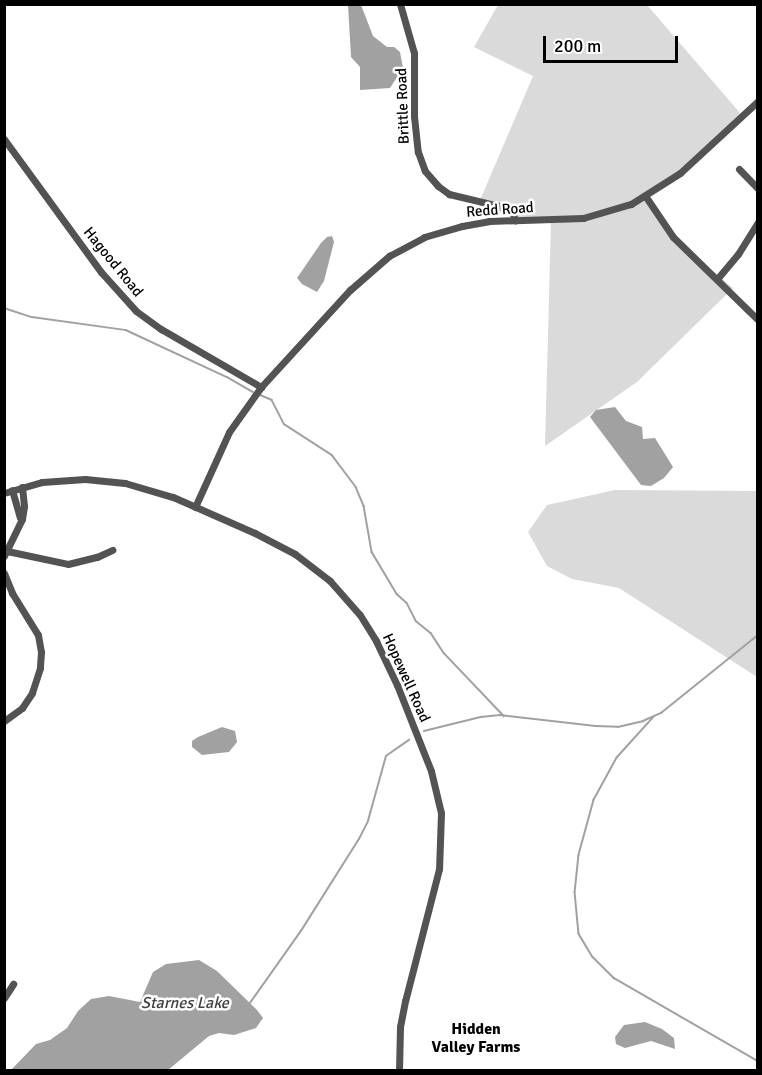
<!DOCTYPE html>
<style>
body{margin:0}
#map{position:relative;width:762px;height:1075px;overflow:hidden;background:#fff;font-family:Signika,sans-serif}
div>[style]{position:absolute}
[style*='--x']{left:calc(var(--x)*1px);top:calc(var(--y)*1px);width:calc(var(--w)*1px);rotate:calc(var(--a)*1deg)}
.green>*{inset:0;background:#dadada}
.water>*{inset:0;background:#a1a1a1}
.stream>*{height:1.5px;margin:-0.75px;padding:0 0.75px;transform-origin:0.75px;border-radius:0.75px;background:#a1a1a1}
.minor>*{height:7px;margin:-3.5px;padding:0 3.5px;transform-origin:3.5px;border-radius:3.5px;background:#535353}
span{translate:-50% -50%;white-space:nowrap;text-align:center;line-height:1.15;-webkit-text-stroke:5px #fff;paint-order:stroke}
.street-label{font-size:15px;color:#000}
.water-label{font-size:16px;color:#424242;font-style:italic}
.neighbourhood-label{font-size:16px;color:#000;font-weight:700}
.frame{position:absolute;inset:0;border:6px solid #000;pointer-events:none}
.scale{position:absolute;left:543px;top:36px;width:135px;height:27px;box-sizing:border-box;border:3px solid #000;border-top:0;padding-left:8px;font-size:18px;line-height:21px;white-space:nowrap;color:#000;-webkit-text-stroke:4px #fff;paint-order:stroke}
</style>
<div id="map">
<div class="green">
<div style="clip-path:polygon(498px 5px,647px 5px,740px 113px,702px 155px,645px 196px,682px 245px,733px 288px,637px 382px,545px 446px,551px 222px,515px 219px,478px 205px,533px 76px,474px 47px)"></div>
<div style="clip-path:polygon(615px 490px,757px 491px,757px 677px,619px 588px,572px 579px,547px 566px,528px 532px,547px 505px)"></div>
</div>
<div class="water">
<div style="clip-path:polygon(348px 5px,361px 5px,373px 36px,387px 47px,394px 47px,400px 52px,403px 68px,390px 88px,360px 90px,360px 67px,351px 57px)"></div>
<div style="clip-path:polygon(332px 236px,334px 242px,324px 281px,317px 292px,302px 284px,297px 278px,321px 243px,327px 237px)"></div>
<div style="clip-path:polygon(615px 407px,626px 421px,642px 427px,643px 439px,655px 438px,673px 467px,664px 478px,651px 486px,641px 485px,590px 417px,596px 410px)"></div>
<div style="clip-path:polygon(222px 727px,235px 731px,237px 742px,229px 752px,202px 755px,192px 747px,192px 741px,198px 737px)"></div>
<div style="clip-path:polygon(199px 960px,217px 971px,257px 1010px,263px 1018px,256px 1028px,234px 1035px,219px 1033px,209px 1036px,168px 1070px,11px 1070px,36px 1044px,50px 1040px,67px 1028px,78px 1011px,91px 999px,109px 996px,140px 1002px,153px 972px,166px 964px)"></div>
<div style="clip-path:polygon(645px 1022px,662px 1029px,674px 1038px,675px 1049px,651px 1041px,625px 1048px,616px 1044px,615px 1037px,624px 1025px)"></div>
</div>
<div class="stream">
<div style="--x:4;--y:308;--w:29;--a:18"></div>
<div style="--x:32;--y:317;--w:95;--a:7.9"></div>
<div style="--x:126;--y:330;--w:111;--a:25"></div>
<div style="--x:227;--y:377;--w:30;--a:30"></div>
<div style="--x:258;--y:394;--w:15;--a:23"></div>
<div style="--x:272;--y:400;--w:27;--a:63"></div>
<div style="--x:284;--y:424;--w:57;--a:32.9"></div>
<div style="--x:332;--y:455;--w:40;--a:53"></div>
<div style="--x:356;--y:487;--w:21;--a:67"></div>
<div style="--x:364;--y:506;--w:47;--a:80.1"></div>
<div style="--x:372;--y:552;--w:49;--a:59.2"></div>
<div style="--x:397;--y:594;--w:13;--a:42"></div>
<div style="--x:407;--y:603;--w:20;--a:63"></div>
<div style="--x:416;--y:621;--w:19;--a:39"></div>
<div style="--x:431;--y:633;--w:24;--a:57"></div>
<div style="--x:444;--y:653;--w:87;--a:46.4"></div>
<div style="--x:654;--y:717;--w:55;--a:132.1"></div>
<div style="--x:617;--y:758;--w:48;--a:118.7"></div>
<div style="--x:594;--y:800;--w:57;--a:105.3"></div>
<div style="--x:579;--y:855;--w:37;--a:96"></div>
<div style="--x:575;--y:892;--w:42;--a:84.6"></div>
<div style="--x:579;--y:934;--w:27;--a:59"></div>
<div style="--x:593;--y:957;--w:30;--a:45"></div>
<div style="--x:614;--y:978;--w:166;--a:30"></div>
<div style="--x:424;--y:731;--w:59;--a:-13.8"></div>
<div style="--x:481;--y:717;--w:19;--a:-6"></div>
<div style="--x:500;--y:715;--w:96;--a:6.6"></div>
<div style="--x:595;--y:726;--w:23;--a:2"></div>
<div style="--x:618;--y:727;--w:26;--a:-13"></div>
<div style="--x:643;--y:721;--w:20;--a:-24"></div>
<div style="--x:661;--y:713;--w:124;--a:-38.8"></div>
<div style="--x:250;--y:1003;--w:88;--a:-54.7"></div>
<div style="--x:301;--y:931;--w:109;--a:-57.8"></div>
<div style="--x:359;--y:839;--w:20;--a:-63"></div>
<div style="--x:368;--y:821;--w:67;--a:-74.5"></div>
<div style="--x:386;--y:756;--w:28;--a:-35"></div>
</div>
<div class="minor">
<div style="--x:400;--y:4;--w:51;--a:74.1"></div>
<div style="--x:414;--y:53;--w:63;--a:90"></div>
<div style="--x:414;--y:116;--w:36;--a:84"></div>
<div style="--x:418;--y:152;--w:20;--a:70"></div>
<div style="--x:425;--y:171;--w:20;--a:49"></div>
<div style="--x:438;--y:186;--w:14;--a:36"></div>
<div style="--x:449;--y:194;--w:51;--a:13.5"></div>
<div style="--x:499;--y:206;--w:14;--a:25"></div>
<div style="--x:512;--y:212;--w:9;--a:69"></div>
<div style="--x:4;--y:139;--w:165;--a:53.9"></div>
<div style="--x:101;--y:272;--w:52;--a:48.1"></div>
<div style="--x:136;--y:311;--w:31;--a:36"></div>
<div style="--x:161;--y:329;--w:116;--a:30.1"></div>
<div style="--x:739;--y:169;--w:28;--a:46"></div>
<div style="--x:646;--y:197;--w:48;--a:56"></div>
<div style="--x:673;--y:237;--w:119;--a:44.3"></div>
<div style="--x:717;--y:279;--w:33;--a:-50"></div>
<div style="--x:738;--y:254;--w:38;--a:-58"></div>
<div style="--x:12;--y:490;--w:29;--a:74"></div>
<div style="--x:4;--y:493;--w:40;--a:-16"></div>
<div style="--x:42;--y:482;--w:43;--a:-4"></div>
<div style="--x:85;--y:479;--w:40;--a:5.7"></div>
<div style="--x:125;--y:483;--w:50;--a:16.3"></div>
<div style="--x:173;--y:497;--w:90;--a:23.7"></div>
<div style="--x:255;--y:533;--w:45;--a:27.7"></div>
<div style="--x:295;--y:554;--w:44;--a:37.6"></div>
<div style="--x:330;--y:581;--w:45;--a:48.6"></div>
<div style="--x:360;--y:615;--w:31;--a:58"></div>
<div style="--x:376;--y:641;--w:49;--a:64.5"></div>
<div style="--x:397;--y:685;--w:92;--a:68.4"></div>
<div style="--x:431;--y:771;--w:43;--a:76.6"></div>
<div style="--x:441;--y:813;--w:56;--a:92"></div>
<div style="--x:439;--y:869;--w:136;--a:104.4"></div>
<div style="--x:405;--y:1001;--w:26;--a:101"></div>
<div style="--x:400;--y:1027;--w:43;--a:91.3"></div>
<div style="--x:195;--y:507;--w:82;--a:-65.6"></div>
<div style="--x:229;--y:432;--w:55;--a:-54.6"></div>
<div style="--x:261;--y:387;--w:132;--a:-47.5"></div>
<div style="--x:350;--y:290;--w:52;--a:-41.1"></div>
<div style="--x:389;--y:256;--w:40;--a:-28"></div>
<div style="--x:424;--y:237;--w:40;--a:-16"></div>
<div style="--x:462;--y:226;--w:27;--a:-10"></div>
<div style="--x:489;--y:221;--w:94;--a:-1.8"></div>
<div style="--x:583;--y:218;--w:50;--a:-16.3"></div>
<div style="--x:631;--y:204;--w:58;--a:-32.3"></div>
<div style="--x:680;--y:173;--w:106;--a:-42.7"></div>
<div style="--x:7;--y:551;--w:62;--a:12"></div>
<div style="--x:68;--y:564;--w:30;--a:-14"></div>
<div style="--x:97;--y:557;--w:17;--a:-25"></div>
<div style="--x:4;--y:556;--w:41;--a:-64.1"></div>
<div style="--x:22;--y:519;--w:13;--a:-81"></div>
<div style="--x:24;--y:506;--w:19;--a:-96"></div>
<div style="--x:4;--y:573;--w:22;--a:68"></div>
<div style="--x:12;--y:593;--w:49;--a:58.2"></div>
<div style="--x:38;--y:635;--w:17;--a:80"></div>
<div style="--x:41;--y:652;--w:16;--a:94"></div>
<div style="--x:40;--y:668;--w:26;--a:108"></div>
<div style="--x:32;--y:693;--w:18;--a:124"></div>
<div style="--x:22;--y:708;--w:22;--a:144"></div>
<div style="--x:4;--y:998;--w:17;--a:-57"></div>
</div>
<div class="street-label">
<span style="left:403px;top:106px;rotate:-92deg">Brittle Road</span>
<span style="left:500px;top:210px;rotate:-4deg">Redd Road</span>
<span style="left:113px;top:262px;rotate:51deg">Hagood Road</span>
<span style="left:406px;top:678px;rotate:66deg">Hopewell Road</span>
</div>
<div class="water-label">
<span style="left:185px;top:1003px">Starnes Lake</span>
</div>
<div class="neighbourhood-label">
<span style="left:476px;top:1038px">Hidden<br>Valley Farms</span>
</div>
<div class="frame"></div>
<div class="scale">200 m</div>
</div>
